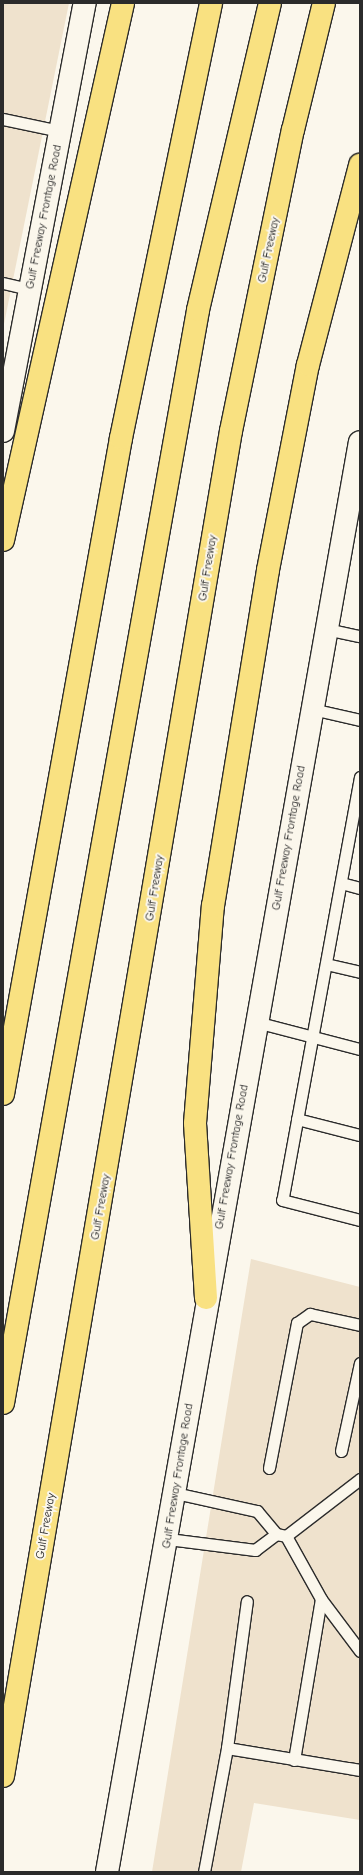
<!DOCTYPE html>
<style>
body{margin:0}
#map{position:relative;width:363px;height:1875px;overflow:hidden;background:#fbf7ec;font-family:"Comic Neue",sans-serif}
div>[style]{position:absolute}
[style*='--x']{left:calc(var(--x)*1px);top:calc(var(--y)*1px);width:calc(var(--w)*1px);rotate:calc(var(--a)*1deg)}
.built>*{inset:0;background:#efe2cd}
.roads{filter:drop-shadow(1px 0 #2b2b2b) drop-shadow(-1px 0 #2b2b2b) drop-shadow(0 1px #2b2b2b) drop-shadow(0 -1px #2b2b2b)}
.service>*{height:11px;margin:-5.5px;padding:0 5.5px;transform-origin:5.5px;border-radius:5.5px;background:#fbf7ec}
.secondary>*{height:22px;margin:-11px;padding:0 11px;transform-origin:11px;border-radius:11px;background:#fbf7ec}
.motorway>*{height:22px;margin:-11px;padding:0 11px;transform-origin:11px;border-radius:11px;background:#f9e181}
span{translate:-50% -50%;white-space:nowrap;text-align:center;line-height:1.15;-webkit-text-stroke:4px #fbf7ec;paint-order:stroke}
.street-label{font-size:12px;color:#2b2b2b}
.frame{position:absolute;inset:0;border:4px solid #2b2b2b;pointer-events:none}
</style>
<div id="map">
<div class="built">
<div style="clip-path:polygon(3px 3px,69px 3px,3px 329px)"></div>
<div style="clip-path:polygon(251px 1259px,360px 1287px,360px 1820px,254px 1803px,241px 1872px,152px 1872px)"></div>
</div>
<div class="roads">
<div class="service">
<div style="--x:3;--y:119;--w:58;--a:11.9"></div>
<div style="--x:3;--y:283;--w:28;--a:13"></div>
<div style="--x:326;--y:629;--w:35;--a:12"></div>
<div style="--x:312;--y:709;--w:49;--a:12.9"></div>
<div style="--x:360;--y:777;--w:430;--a:100.4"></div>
<div style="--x:282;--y:1200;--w:81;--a:14.4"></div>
<div style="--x:341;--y:883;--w:20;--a:15"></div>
<div style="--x:326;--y:964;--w:35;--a:13"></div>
<div style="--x:256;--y:1022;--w:107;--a:14.6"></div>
<div style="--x:297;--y:1119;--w:65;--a:14.3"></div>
<div style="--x:341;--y:1451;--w:90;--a:-77.8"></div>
<div style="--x:269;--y:1468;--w:148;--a:-79.1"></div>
<div style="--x:297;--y:1323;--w:16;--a:-35"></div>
<div style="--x:310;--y:1314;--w:51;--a:12.4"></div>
<div style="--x:360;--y:1479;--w:93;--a:142.4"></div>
<div style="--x:286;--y:1536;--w:72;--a:60.9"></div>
<div style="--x:321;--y:1599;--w:65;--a:53.1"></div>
<div style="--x:175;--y:1493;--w:84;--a:12.4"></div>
<div style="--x:257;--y:1511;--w:30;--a:50"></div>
<div style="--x:276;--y:1534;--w:10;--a:11"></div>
<div style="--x:168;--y:1539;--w:88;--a:7.2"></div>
<div style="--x:255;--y:1550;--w:26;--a:-37"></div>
<div style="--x:227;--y:1748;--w:148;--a:-82.3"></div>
<div style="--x:294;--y:1760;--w:163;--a:-80.5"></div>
<div style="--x:204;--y:1872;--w:126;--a:-79.5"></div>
<div style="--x:227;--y:1748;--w:135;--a:9.4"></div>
</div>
<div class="secondary">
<div style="--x:3;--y:431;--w:436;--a:-79.2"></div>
<div style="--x:107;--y:1872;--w:1452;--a:-79.97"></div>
</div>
<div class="motorway">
<div style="--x:3;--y:540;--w:550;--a:-77.4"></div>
<div style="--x:3;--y:1094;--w:667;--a:-79.8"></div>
<div style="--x:121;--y:438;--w:444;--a:-78.3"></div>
<div style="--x:206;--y:1298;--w:175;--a:-93.6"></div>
<div style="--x:195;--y:1123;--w:218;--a:-85.3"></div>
<div style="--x:213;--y:906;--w:340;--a:-80.7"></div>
<div style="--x:268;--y:570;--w:209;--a:-79"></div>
<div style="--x:308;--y:365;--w:207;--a:-75.4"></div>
<div style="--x:3;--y:1403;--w:1110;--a:-79.88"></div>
<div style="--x:198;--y:310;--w:315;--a:-76.8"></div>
<div style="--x:3;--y:1776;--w:1364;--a:-80.38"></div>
<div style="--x:231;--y:431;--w:307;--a:-78.4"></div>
<div style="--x:293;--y:130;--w:131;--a:-76.3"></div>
</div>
</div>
<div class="street-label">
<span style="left:44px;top:217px;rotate:-79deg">Gulf Freeway Frontage Road</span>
<span style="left:269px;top:250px;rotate:-78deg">Gulf Freeway</span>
<span style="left:208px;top:568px;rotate:-81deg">Gulf Freeway</span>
<span style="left:289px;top:838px;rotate:-80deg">Gulf Freeway Frontage Road</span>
<span style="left:155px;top:888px;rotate:-81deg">Gulf Freeway</span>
<span style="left:232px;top:1157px;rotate:-80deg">Gulf Freeway Frontage Road</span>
<span style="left:101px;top:1207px;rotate:-80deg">Gulf Freeway</span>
<span style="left:178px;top:1476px;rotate:-81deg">Gulf Freeway Frontage Road</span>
<span style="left:46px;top:1526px;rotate:-80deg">Gulf Freeway</span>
</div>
<div class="frame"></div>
</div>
